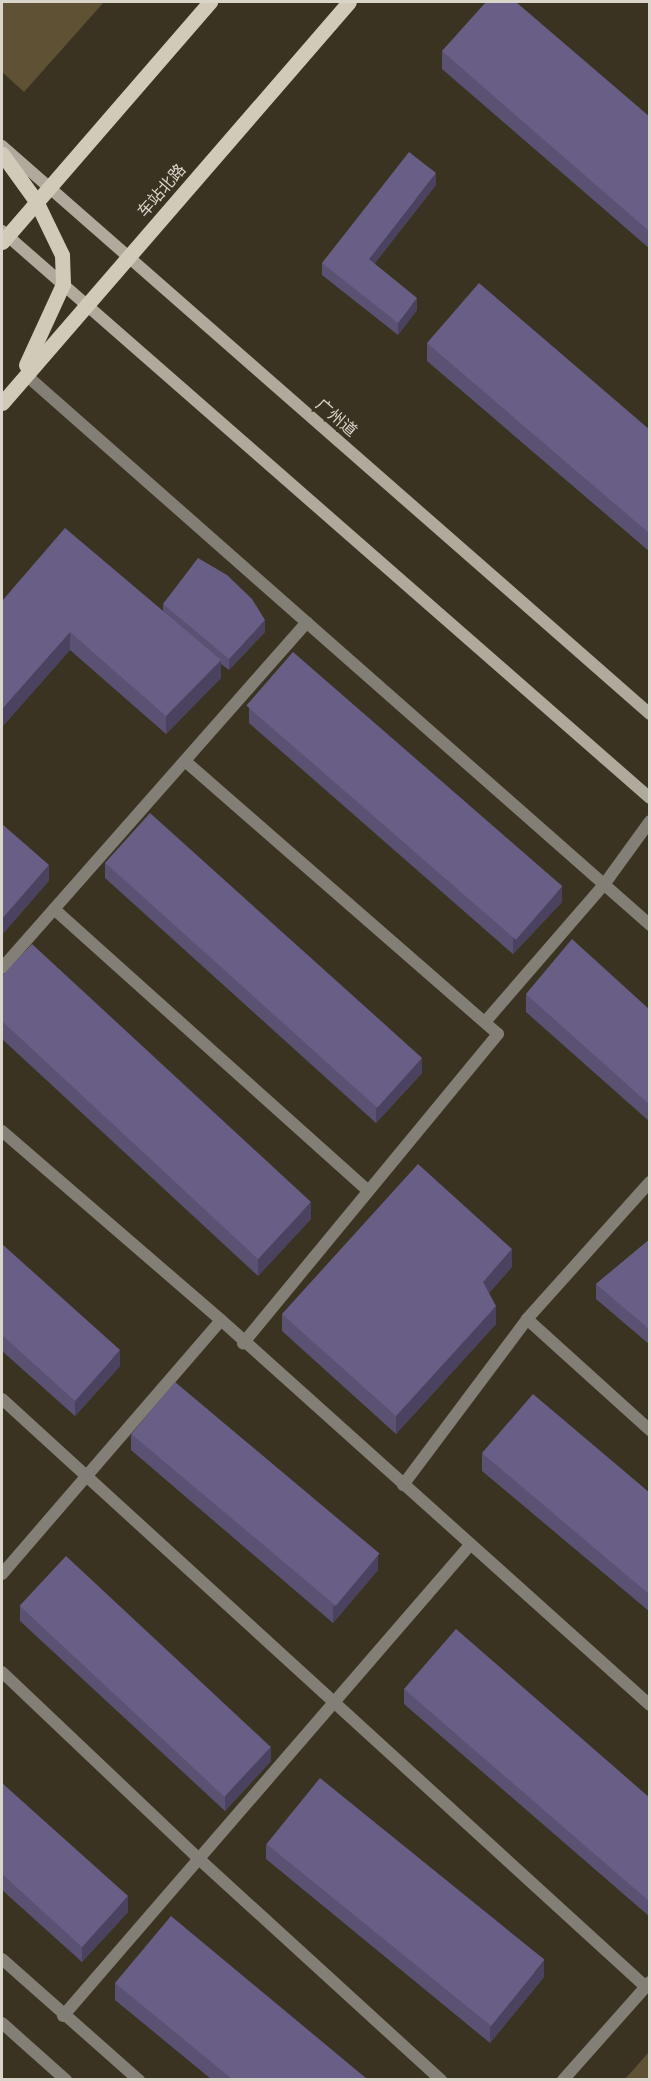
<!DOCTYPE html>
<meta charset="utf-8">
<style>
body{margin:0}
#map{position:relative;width:651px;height:2081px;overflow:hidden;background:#3a3322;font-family:Signika,"Noto Sans SC",sans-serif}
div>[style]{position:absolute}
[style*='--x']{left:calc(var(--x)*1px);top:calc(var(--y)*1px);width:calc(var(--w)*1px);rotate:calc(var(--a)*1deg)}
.green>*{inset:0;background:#5e5134}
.street>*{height:12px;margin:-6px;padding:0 6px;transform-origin:6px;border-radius:6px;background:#837f77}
.secondary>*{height:12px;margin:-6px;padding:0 6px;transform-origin:6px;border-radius:6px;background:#b0aa9c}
.primary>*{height:15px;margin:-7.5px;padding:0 7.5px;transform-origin:7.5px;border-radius:7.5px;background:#d2cab9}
.wall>*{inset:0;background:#5a5173}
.shaded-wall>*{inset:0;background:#4a425e}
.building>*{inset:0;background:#695e86;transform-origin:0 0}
span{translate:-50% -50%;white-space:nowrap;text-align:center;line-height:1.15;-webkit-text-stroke:6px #3a3322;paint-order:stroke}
.street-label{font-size:16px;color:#dad5cb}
.frame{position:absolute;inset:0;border:3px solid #dad5cb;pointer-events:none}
</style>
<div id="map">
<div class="green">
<div style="clip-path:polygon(2px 2px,104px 2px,24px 92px,2px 72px)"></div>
<div style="clip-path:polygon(649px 2052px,649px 2079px,625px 2079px)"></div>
</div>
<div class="street">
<div style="--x:26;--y:375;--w:832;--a:41.39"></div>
<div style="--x:185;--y:761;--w:415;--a:41.1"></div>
<div style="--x:498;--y:1034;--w:401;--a:129.5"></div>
<div style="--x:54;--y:909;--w:422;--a:41.9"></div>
<div style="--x:2;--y:968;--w:461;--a:-48.6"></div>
<div style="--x:485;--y:1022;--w:180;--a:-49.1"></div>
<div style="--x:603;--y:886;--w:80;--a:-54.1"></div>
<div style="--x:2;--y:1131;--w:289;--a:40.8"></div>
<div style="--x:221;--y:1320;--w:576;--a:41.91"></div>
<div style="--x:527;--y:1319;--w:166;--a:42.1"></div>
<div style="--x:2;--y:1399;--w:872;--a:42.4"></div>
<div style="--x:403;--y:1485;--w:207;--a:-53.2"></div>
<div style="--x:527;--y:1319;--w:184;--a:-48.1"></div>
<div style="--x:2;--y:1574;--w:335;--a:-49.2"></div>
<div style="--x:2;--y:1672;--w:272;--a:43.5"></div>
<div style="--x:199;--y:1859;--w:328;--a:42.4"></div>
<div style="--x:2;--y:1959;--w:183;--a:41.5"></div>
<div style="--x:63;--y:2016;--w:622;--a:-49.17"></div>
<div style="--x:2;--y:2023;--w:86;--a:41.7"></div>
<div style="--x:563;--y:2080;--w:131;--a:-48.4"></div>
</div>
<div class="secondary">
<div style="--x:2;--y:146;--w:862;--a:41.24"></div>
<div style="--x:2;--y:231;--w:861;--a:41.19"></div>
</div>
<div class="primary">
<div style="--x:2;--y:154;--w:58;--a:54.1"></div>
<div style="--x:36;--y:201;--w:60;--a:64.3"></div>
<div style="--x:62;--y:255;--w:29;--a:88"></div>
<div style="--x:63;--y:284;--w:89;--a:114.6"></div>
<div style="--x:2;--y:242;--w:318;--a:-49.1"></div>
<div style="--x:2;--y:403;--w:530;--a:-49.13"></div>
</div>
<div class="wall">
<div style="clip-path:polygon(442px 51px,650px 117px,650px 249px,442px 69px)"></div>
<div style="clip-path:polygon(436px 185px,374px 264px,417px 310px,398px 335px,322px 275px,322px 263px)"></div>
<div style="clip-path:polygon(427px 343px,650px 430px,650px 552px,427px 361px)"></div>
<div style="clip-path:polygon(2px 601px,163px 611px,163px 604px,265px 632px,229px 670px,221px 664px,221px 678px,166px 734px,70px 650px,2px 727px)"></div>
<div style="clip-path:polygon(249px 708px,562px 902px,513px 954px,249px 723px)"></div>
<div style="clip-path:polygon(105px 862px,422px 1073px,376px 1123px,105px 878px)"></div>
<div style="clip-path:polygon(2px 976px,311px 1219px,258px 1276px,2px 1039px)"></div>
<div style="clip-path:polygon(526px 994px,650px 1010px,650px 1122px,526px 1012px)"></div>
<div style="clip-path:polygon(650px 1239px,650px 1345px,596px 1299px,596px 1284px)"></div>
<div style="clip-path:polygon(2px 1244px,120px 1366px,75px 1416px,2px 1351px)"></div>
<div style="clip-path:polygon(512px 1267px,489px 1293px,496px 1324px,396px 1434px,282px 1331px,282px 1314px)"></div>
<div style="clip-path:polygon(131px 1434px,378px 1570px,333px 1623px,131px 1450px)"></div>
<div style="clip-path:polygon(482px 1453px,650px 1493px,650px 1612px,482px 1471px)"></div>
<div style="clip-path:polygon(20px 1606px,271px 1761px,225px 1811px,20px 1621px)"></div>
<div style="clip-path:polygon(404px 1689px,650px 1798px,650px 1917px,404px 1704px)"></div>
<div style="clip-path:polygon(2px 1783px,128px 1912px,82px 1962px,2px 1890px)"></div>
<div style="clip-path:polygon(266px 1844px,544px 1977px,490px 2043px,266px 1859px)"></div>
<div style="clip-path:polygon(115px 1983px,367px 2079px,211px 2079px,115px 2000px)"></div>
</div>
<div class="shaded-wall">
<div style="clip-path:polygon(436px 173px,436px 185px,369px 271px,369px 259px)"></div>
<div style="clip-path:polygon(417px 298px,417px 310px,398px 335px,398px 323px)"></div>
<div style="clip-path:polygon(265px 620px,265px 632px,229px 670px,229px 659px)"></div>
<div style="clip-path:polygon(70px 632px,70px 650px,2px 727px,2px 709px)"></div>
<div style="clip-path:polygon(221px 660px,221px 678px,166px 734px,166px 716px)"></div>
<div style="clip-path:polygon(49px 865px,49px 881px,2px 935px,2px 919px)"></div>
<div style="clip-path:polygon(562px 887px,562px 902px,513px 954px,513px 939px)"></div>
<div style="clip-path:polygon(422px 1058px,422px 1073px,376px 1123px,376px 1108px)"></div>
<div style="clip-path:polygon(311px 1202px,311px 1219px,258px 1276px,258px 1259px)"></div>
<div style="clip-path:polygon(512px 1249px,512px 1267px,483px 1299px,483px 1282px)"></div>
<div style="clip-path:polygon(496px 1306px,496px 1324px,396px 1434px,396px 1416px)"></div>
<div style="clip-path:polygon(120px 1350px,120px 1366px,75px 1416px,75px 1401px)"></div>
<div style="clip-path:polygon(378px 1555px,378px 1570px,333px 1623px,333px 1607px)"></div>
<div style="clip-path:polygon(271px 1746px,271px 1761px,225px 1811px,225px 1795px)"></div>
<div style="clip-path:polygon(128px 1896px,128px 1912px,82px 1962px,82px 1947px)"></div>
<div style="clip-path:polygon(544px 1961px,544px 1977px,490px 2043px,490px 2027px)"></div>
</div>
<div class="building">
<div style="clip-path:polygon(486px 2px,516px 2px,650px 117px,650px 232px,442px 51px)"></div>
<div style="clip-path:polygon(409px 152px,436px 173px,369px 259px,417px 298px,398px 323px,322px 263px)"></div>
<div style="clip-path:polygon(479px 283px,650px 430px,650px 534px,427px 343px)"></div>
<div style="clip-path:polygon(65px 528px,221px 660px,166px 716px,70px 632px,2px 709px,2px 601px)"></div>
<div style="clip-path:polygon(198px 558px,227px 575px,252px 599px,265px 620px,229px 659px,163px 604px)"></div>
<div style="left:293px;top:652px;width:357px;height:71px;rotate:41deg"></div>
<div style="left:150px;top:813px;width:366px;height:67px;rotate:42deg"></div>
<div style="clip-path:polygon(2px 824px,49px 865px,2px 919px)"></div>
<div style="clip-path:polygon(572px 939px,650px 1010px,650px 1105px,526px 994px)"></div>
<div style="clip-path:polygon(32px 944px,311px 1202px,258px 1259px,2px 1021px,2px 976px)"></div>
<div style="clip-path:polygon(418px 1164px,512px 1249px,483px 1282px,496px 1306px,396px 1416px,282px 1314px)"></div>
<div style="clip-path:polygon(650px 1239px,650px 1330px,596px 1284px)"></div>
<div style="clip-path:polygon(2px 1244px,120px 1350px,75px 1401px,2px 1335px)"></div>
<div style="left:175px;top:1382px;width:267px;height:68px;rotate:40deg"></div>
<div style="clip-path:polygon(533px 1394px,650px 1493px,650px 1595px,482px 1453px)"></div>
<div style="left:66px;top:1556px;width:280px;height:68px;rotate:43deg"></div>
<div style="clip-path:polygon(456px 1629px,650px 1798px,650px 1902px,404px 1689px)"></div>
<div style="left:320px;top:1778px;width:289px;height:85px;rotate:39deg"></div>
<div style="clip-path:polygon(2px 1783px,128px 1896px,82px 1947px,2px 1874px)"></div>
<div style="clip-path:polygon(171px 1916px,367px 2079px,232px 2079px,115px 1983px)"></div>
</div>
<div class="street-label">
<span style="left:162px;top:191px;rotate:-49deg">车站北路</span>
<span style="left:336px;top:418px;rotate:41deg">广州道</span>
</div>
<div class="frame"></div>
</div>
